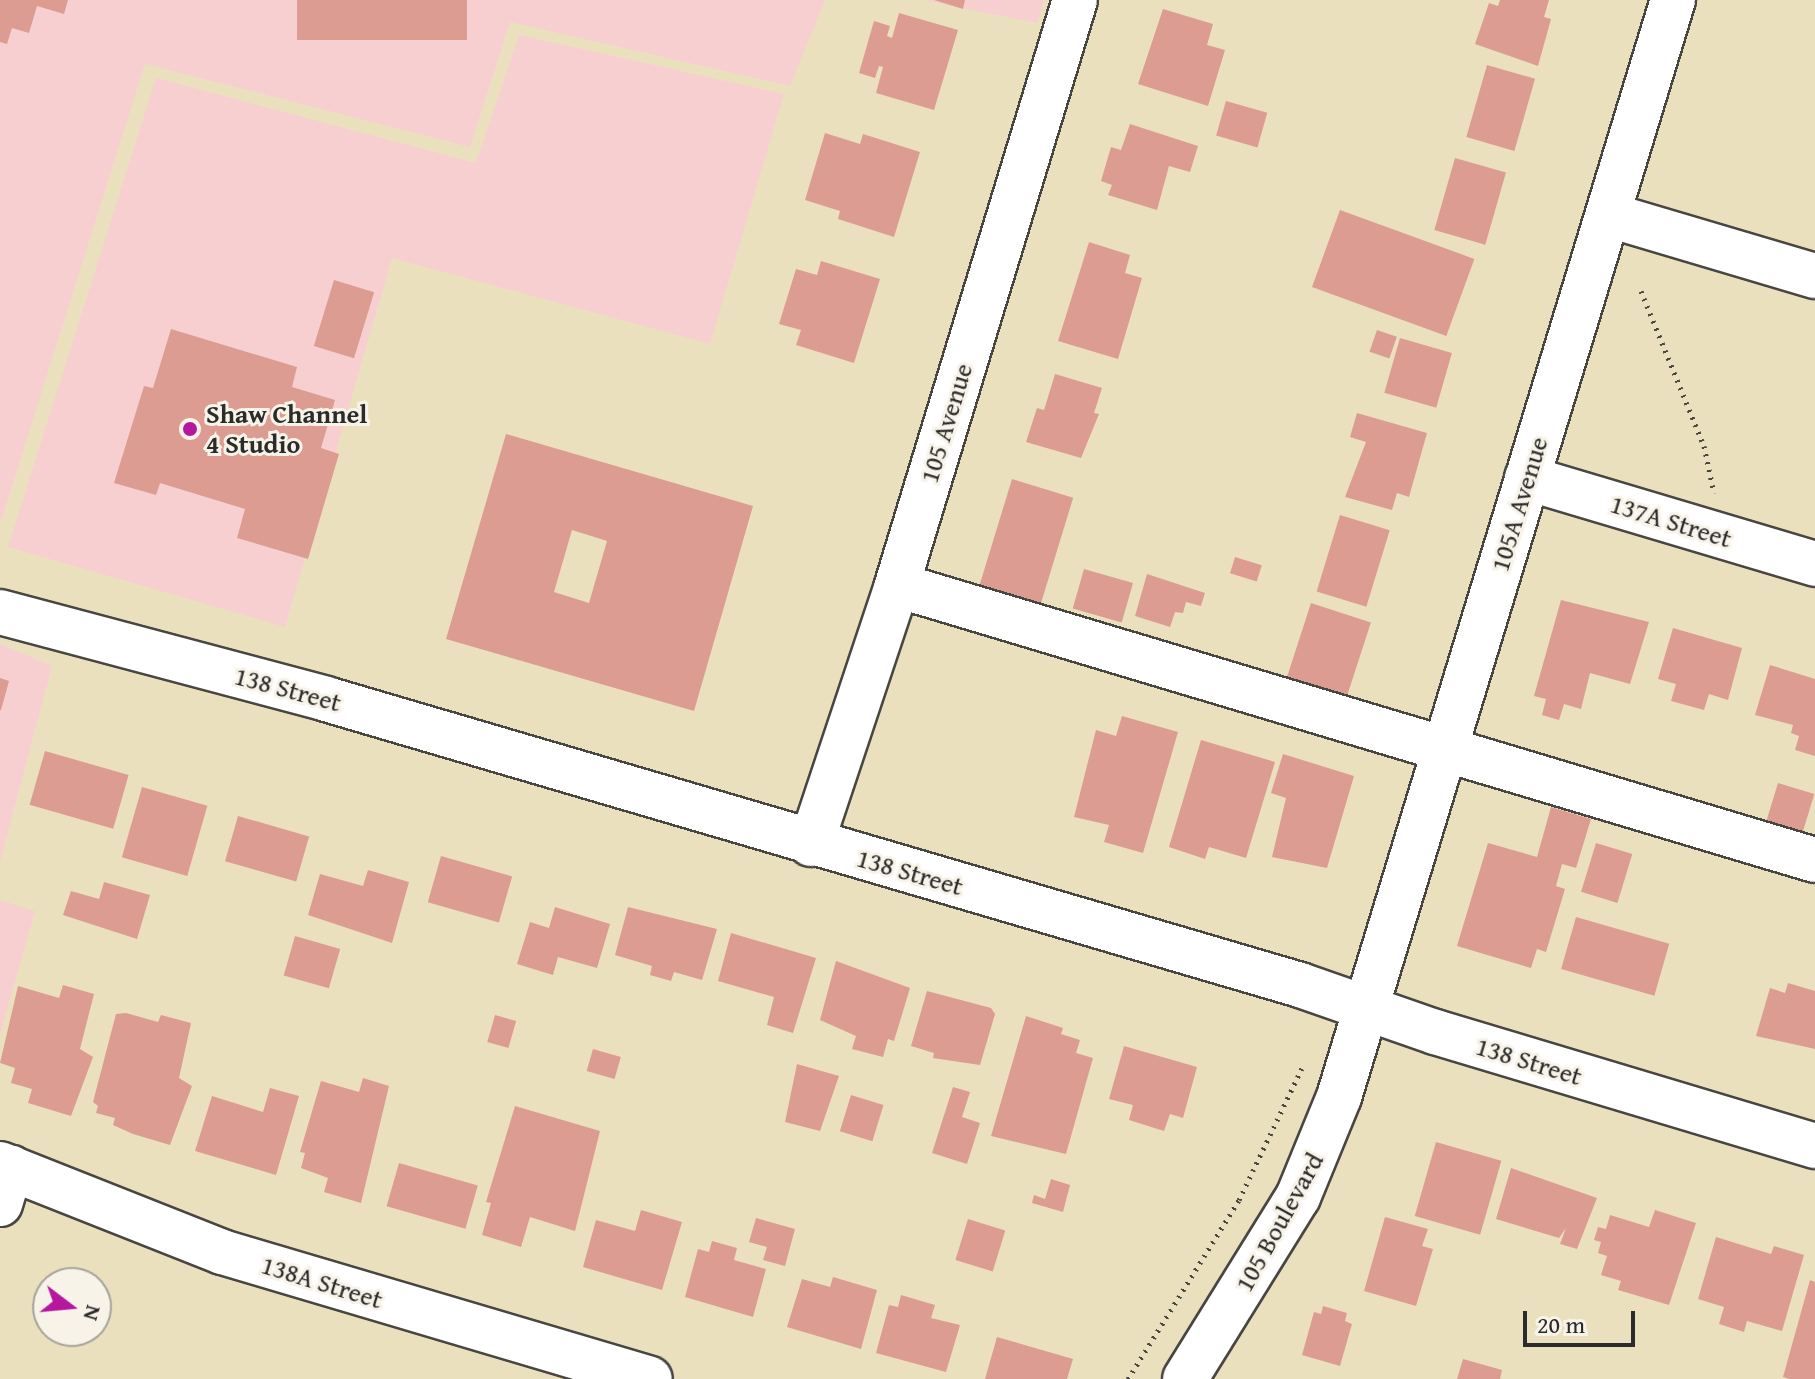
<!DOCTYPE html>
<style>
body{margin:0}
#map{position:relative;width:1815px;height:1379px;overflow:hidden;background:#ebe0be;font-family:"Gentium Book Plus",serif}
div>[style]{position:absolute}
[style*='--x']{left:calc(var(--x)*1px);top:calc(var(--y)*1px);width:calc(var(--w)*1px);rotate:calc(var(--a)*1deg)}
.built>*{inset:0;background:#f7cfd1}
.building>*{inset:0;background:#dc9c92;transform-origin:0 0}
.path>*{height:5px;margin-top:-2.5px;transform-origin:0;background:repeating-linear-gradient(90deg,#484641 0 2px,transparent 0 8px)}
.roads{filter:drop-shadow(2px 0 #484641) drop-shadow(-2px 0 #484641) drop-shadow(0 2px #484641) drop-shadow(0 -2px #484641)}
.minor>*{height:44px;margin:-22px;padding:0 22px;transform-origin:22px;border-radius:22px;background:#fff}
.dots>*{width:22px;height:22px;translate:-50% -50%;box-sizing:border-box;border:4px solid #f7f3e8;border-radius:50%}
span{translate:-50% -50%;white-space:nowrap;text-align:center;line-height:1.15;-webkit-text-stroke:6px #f7f3e8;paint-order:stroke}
.poi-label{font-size:26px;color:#2b2b2b;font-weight:700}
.left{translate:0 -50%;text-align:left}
.street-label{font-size:26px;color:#2b2b2b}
.north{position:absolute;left:32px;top:1267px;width:80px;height:80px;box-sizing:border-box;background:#f7f3e8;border:2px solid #a5a39c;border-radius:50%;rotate:106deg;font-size:22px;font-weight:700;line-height:32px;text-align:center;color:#2b2b2b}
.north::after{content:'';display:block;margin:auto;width:28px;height:36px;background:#b5179e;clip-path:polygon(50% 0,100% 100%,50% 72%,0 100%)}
.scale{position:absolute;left:1523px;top:1311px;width:112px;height:36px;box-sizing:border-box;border:4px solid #2b2b2b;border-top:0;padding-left:10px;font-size:24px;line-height:28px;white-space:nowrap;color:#2b2b2b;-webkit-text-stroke:6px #f7f3e8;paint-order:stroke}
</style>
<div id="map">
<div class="built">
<div style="clip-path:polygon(0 0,825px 0,790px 86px,510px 22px,470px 147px,145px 64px,0 524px)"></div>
<div style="clip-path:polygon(922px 0,1044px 0,1037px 23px)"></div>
<div style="clip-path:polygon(519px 35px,784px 94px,710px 344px,392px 258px,285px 627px,8px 547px,156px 78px,476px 163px)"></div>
<div style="clip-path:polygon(0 644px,52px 666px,0 862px)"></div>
<div style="clip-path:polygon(0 900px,35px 911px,0 1035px)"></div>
</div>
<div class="building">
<div style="clip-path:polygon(0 0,68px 0,64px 14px,37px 6px,29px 33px,12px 28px,7px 44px,0 42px)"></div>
<div style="left:297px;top:0;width:170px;height:40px"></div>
<div style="clip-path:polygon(934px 0,965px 0,963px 9px)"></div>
<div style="clip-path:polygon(1500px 0,1549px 0,1544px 17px,1551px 19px,1538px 66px,1475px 44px,1489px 3px,1498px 6px)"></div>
<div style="clip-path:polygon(1163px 9px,1213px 24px,1207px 45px,1225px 50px,1208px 106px,1138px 84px)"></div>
<div style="clip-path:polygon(899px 13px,958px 30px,934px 110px,876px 93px,883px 67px,879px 66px,875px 78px,859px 73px,874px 21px,890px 26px,887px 36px,892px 38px)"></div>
<div style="left:1487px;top:65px;width:50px;height:75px;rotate:16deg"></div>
<div style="left:1226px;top:101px;width:43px;height:36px;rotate:16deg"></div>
<div style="clip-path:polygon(1130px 124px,1198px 146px,1190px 172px,1169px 166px,1157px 210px,1108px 195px,1112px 185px,1101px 181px,1111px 147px,1121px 150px)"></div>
<div style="clip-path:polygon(825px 133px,860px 144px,863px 134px,920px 152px,894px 237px,838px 219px,840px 211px,805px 200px)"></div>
<div style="left:1455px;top:158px;width:53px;height:75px;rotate:16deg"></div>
<div style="left:1340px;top:210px;width:143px;height:82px;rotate:20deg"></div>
<div style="clip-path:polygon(1089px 242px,1130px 255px,1125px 273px,1142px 278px,1118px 359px,1058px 341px)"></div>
<div style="clip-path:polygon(821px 261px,880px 279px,854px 363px,796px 345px,801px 330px,779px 324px,796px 269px,817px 275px)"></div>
<div style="left:334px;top:280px;width:42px;height:69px;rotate:17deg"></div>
<div style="clip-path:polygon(171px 329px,297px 367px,292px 387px,335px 400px,321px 448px,339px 454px,308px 559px,237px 538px,245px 509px,160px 483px,156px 495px,114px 483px,144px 386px,153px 388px)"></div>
<div style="left:1377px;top:330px;width:21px;height:23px;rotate:19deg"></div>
<div style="left:1400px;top:338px;width:54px;height:57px;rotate:16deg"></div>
<div style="clip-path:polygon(1055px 374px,1102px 388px,1094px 413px,1099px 414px,1081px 458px,1026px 442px,1037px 408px,1044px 410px)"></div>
<div style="clip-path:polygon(1357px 413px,1427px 433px,1409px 497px,1397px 493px,1392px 510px,1345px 497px,1366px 442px,1350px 437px)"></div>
<div style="clip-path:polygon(evenodd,506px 434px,753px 506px,694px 711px,446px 639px,506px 434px,572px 530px,607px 541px,589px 603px,554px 592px,572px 530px)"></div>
<div style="left:1012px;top:479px;width:64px;height:115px;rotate:17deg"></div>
<div style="left:1340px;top:515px;width:52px;height:80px;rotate:17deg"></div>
<div style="left:1235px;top:557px;width:28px;height:17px;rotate:17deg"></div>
<div style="left:1084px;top:569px;width:51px;height:41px;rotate:16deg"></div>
<div style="clip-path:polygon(1147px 574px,1205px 593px,1201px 606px,1186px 602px,1183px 613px,1175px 612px,1170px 627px,1135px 616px)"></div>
<div style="clip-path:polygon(1561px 600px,1649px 622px,1630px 684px,1590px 673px,1581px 709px,1564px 704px,1559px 720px,1542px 715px,1546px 699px,1534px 696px)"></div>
<div style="left:1311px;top:603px;width:63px;height:79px;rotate:18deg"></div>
<div style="clip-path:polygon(1673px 628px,1742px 648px,1728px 700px,1709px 694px,1704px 710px,1671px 701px,1676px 684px,1658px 679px)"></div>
<div style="clip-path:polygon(1770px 665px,1815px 679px,1815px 756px,1795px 750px,1799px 736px,1791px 733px,1793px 725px,1755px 715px)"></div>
<div style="clip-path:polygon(0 678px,9px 681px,1px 710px,0 710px)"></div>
<div style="clip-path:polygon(1122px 716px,1178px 732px,1143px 853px,1104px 842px,1109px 825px,1074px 817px,1096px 730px,1116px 736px)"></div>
<div style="clip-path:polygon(1201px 740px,1275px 762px,1246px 858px,1209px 847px,1205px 859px,1169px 847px)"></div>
<div style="left:45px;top:751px;width:87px;height:56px;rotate:16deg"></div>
<div style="clip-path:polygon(1283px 754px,1354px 776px,1327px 868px,1272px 857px,1286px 798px,1271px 793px)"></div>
<div style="left:1778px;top:783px;width:38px;height:41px;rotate:17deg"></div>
<div style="left:142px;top:787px;width:68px;height:73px;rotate:16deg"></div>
<div style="clip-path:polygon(1551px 807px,1591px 819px,1576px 868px,1562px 864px,1556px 886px,1565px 889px,1546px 952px,1537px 949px,1531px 968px,1457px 946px,1488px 843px,1537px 857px)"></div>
<div style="left:238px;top:816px;width:74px;height:47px;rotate:16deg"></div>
<div style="left:1596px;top:843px;width:38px;height:51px;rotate:17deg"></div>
<div style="left:441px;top:856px;width:74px;height:48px;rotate:16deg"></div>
<div style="clip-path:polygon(368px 870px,409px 882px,392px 943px,308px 915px,320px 874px,363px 886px)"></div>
<div style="clip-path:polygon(104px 882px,150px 895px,137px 939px,63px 915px,71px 891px,99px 899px)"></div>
<div style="clip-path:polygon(555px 907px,610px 924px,597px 968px,558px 957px,553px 975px,517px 964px,530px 922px,549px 928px)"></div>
<div style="clip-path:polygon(628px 907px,717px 929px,702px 980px,674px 972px,671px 981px,650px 975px,652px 966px,615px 955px)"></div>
<div style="left:1576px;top:917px;width:97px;height:54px;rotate:16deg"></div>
<div style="clip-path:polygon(731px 933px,816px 958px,793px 1033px,767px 1025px,774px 997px,718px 981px)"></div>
<div style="left:295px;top:936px;width:47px;height:41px;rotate:16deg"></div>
<div style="clip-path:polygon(836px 961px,910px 988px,894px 1041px,888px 1039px,883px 1057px,852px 1049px,856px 1036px,820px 1020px)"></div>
<div style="clip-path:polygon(1788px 983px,1815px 991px,1815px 1049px,1756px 1036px,1770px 988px,1785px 993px)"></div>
<div style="clip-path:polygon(63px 985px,94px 994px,80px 1049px,93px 1057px,71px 1116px,28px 1103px,32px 1089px,11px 1083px,15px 1068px,0 1063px,18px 986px,59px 998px)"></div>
<div style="clip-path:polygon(927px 991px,991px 1008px,995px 1014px,980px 1065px,933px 1058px,934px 1053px,911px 1046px)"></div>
<div style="clip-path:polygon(126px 1013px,158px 1022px,161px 1015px,191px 1023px,179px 1078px,192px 1086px,170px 1145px,133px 1134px,113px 1125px,115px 1118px,96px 1113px,98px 1106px,93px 1102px,116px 1014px)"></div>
<div style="left:495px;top:1015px;width:22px;height:28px;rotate:16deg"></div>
<div style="clip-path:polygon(1026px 1016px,1063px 1028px,1061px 1034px,1080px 1040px,1076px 1053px,1093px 1058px,1066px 1154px,991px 1136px)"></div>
<div style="clip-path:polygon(1124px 1046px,1197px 1067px,1183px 1118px,1170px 1114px,1164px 1131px,1129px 1120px,1133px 1105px,1109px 1099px)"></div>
<div style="left:593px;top:1049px;width:29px;height:23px;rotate:16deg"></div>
<div style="clip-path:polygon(797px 1064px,839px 1076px,820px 1131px,785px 1122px)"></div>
<div style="clip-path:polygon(363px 1078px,389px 1086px,361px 1203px,324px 1192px,328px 1178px,301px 1168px,305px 1153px,300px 1152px,321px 1081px,359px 1092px)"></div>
<div style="clip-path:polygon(953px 1087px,970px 1092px,962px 1117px,980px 1123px,967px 1164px,932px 1153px)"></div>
<div style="clip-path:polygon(270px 1088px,299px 1096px,276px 1175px,195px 1151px,212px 1096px,263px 1112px)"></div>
<div style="left:851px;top:1095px;width:34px;height:38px;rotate:17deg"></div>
<div style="clip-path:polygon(515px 1106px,600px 1131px,575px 1231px,530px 1217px,521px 1247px,482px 1235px,491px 1203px,486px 1202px)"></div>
<div style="left:1436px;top:1142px;width:68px;height:77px;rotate:16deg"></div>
<div style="left:399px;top:1163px;width:82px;height:45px;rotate:16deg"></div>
<div style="clip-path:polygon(1511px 1168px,1597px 1198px,1577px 1249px,1560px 1244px,1566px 1228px,1559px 1238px,1496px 1219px)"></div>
<div style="clip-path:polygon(1051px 1179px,1070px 1185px,1063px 1212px,1032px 1203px,1034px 1195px,1045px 1199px)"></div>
<div style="clip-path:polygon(641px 1210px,682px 1222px,662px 1290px,583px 1267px,596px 1220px,635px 1231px)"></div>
<div style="clip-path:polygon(1655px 1210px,1696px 1223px,1669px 1305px,1618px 1290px,1621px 1281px,1601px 1275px,1607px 1256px,1598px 1253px,1601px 1242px,1594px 1240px,1598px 1227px,1606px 1229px,1610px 1215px,1649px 1227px)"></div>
<div style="clip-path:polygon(1385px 1217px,1428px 1229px,1422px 1246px,1433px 1249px,1416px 1306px,1364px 1291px)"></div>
<div style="clip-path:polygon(756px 1218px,795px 1229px,785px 1266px,763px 1260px,767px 1247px,749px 1242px)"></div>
<div style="left:968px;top:1219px;width:39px;height:43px;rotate:17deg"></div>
<div style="clip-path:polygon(1716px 1237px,1771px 1254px,1774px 1246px,1804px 1255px,1782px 1331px,1747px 1321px,1744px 1332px,1719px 1324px,1724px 1307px,1698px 1299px)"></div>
<div style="clip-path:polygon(712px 1241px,737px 1248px,734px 1260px,766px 1269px,753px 1317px,685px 1297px,698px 1249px,709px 1252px)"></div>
<div style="clip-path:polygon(833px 1277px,877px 1290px,861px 1349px,787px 1327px,802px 1279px,830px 1287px)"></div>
<div style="clip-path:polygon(1810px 1280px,1815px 1282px,1815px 1379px,1789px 1379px,1783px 1377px)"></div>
<div style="clip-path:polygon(901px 1295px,935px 1305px,931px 1318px,960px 1325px,946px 1372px,876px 1353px,889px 1305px,898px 1307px)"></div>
<div style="clip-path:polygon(1323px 1306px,1347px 1313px,1345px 1321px,1352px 1324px,1340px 1366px,1302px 1355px,1314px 1312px,1321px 1314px)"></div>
<div style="clip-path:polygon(997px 1337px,1073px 1359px,1067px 1379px,985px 1379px)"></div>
<div style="clip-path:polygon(1463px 1359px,1502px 1370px,1500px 1379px,1457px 1379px)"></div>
</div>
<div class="path">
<div style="--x:1641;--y:291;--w:167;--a:67.9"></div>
<div style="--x:1704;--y:446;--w:48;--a:78"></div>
<div style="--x:1128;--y:1379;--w:211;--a:-58.2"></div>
<div style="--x:1239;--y:1200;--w:148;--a:-64.5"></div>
</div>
<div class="roads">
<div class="minor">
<div style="--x:1609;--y:215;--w:215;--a:16.5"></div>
<div style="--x:1527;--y:478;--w:301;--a:16.6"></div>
<div style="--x:897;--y:585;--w:958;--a:16.68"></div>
<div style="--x:0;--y:612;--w:337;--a:14.9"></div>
<div style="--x:326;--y:699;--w:1015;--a:16.36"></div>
<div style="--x:1300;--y:985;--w:143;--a:19.2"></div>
<div style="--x:1435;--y:1032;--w:397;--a:16.7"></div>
<div style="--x:811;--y:844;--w:273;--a:-71.6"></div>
<div style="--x:897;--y:585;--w:611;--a:-73.08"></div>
<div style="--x:0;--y:1164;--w:239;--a:21.6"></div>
<div style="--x:222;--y:1252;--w:446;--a:16.5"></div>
<div style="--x:0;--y:1204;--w:38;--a:-73"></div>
<div style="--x:1185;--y:1379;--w:214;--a:-58.2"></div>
<div style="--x:1298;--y:1197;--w:108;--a:-67.7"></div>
<div style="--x:1339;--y:1097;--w:1147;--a:-73.07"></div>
</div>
</div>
<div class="dots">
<div style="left:190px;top:429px;background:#b5179e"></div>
</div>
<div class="poi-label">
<span class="left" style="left:206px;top:429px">Shaw Channel<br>4 Studio</span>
</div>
<div class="street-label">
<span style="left:946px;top:423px;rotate:-73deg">105 Avenue</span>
<span style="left:1519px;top:504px;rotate:-73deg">105A Avenue</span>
<span style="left:1671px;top:521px;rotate:17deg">137A Street</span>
<span style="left:288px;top:689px;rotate:15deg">138 Street</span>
<span style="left:910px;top:872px;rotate:16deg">138 Street</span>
<span style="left:1529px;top:1061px;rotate:17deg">138 Street</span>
<span style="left:1279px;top:1222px;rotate:-61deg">105 Boulevard</span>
<span style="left:322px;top:1282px;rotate:17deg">138A Street</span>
</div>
<div class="north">N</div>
<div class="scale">20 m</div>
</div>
